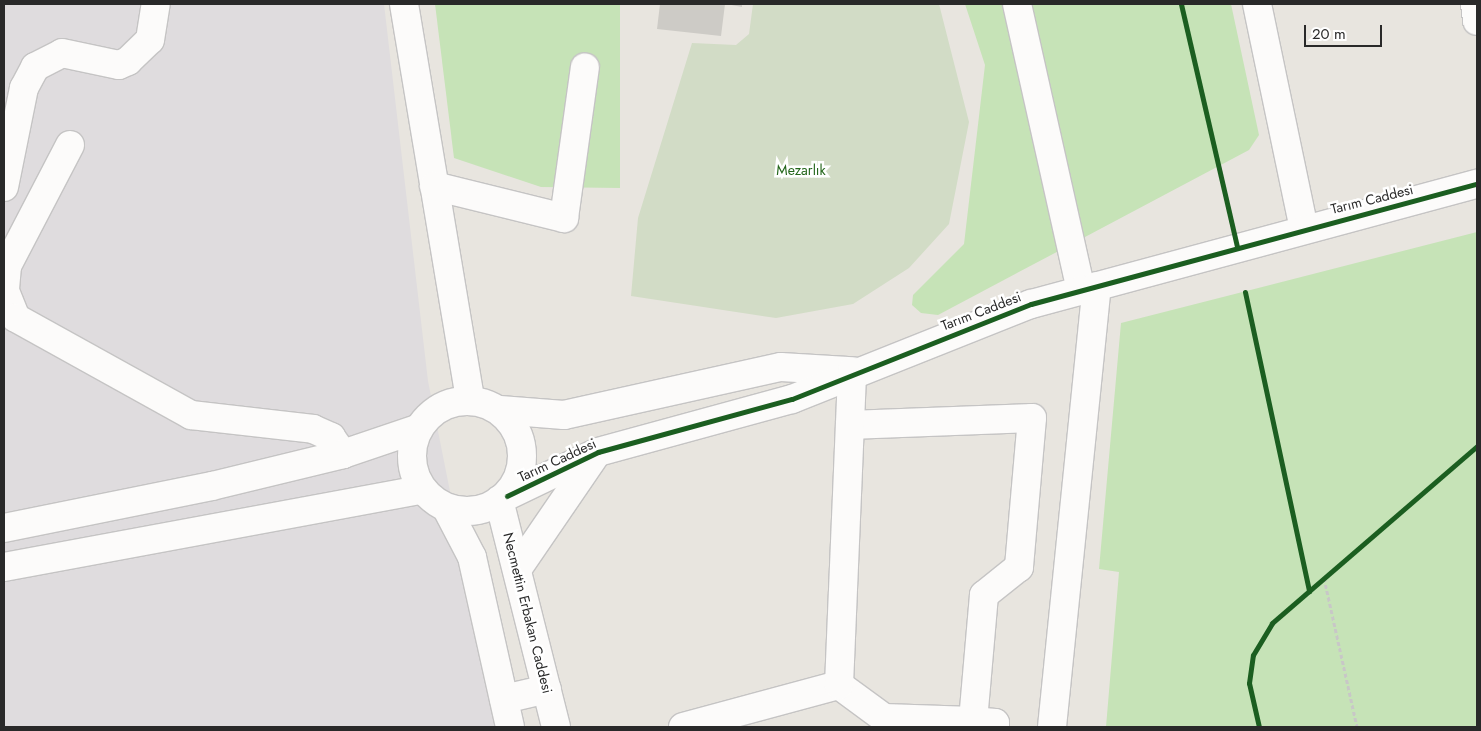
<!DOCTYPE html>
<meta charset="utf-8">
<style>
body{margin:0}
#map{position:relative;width:1481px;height:731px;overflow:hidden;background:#e8e5df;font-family:Jost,sans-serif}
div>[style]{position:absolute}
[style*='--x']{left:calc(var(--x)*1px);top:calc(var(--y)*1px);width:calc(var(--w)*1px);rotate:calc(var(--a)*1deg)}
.industrial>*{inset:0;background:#dfdcde}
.green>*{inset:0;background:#c6e3b7}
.cemetery>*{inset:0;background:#d2dcc6}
.building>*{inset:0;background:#cdcbc6}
.path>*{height:3px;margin-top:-1.5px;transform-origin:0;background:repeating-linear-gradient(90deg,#c8c7c7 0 4px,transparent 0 6.5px)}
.roads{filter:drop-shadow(1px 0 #c5c4c4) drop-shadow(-1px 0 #c5c4c4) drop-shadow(0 1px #c5c4c4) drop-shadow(0 -1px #c5c4c4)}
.minor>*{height:28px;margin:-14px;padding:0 14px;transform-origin:14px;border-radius:14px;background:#fcfbfa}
.minor>.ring{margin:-14px;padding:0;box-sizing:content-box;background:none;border:28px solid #fcfbfa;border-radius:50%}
.cycleway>*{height:5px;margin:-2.5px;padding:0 2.5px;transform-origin:2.5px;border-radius:2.5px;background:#1b5e20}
span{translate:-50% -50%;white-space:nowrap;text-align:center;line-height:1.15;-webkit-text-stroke:5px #fff;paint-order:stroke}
.park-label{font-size:14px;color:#23661a}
.street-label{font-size:14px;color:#292929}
.frame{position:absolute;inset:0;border:5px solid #292929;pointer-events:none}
.scale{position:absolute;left:1304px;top:25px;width:78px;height:22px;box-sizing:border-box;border:2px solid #292929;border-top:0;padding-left:6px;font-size:15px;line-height:18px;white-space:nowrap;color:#292929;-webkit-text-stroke:4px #fff;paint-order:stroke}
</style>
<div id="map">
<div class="industrial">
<div style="clip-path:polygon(4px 4px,384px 4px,428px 381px,497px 727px,4px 727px)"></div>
</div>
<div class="green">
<div style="clip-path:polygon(435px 4px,620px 4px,620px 188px,541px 187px,454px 158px)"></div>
<div style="clip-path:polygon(965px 4px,1231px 4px,1259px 135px,1249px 150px,938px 315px,921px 313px,912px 305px,913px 295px,964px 244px,985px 65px)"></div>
<div style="clip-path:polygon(1477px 232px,1477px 727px,1106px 727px,1119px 572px,1099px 569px,1121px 323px)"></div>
</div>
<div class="cemetery">
<div style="clip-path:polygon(753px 4px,939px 4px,969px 122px,949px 224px,909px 268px,853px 304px,776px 318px,631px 296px,638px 218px,692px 43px,736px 45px,749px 34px)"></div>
</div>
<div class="building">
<div style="clip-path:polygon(660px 4px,725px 4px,721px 36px,657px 29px)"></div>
<div style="clip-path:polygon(726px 4px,742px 4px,742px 7px)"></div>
</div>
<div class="path">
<div style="--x:1324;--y:578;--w:153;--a:77.5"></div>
</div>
<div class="roads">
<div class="minor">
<div style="--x:404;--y:4;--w:400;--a:80.5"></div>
<div style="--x:1017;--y:4;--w:293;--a:77.4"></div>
<div style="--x:1257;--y:4;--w:229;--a:78.2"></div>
<div style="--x:1475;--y:4;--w:17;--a:83"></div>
<div style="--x:70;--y:145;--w:136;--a:117.5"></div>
<div style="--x:7;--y:266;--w:25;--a:95"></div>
<div style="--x:5;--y:291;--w:29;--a:68"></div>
<div style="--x:16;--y:318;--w:200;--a:29"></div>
<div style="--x:191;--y:415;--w:123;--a:6.5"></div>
<div style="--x:313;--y:429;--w:20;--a:24"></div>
<div style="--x:331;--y:437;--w:21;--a:55"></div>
<div style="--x:434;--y:186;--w:134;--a:13.8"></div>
<div style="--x:564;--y:218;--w:152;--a:-82.1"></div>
<div style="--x:4;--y:187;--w:101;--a:-78.6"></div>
<div style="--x:24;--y:88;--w:24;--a:-62"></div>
<div style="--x:35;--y:67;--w:30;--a:-27"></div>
<div style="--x:62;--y:53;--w:58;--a:11.9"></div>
<div style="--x:119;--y:65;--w:10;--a:-24"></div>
<div style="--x:128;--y:61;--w:30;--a:-44"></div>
<div style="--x:150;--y:40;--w:36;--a:-81"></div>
<div class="ring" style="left:412px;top:401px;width:82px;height:82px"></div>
<div style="--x:500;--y:410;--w:64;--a:4.5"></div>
<div style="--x:564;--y:415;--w:222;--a:-12.5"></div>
<div style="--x:781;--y:367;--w:67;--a:3.4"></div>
<div style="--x:850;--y:425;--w:182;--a:-2.2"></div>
<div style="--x:1032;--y:418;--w:150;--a:95"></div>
<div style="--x:1019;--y:567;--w:45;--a:141.3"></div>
<div style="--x:984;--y:595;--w:126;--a:95"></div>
<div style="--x:507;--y:496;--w:101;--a:-25.8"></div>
<div style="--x:598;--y:452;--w:201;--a:-15.3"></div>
<div style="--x:792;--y:399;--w:257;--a:-21.7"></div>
<div style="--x:1031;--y:304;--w:462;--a:-15.1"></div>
<div style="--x:499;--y:500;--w:234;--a:75.9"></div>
<div style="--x:447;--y:509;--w:54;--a:62.5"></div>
<div style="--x:472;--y:557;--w:174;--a:77.4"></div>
<div style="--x:4;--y:528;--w:212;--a:-11.4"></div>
<div style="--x:212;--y:486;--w:135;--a:-13.7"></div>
<div style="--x:343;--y:454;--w:78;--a:-18.7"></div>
<div style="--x:4;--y:567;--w:424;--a:-10.5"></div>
<div style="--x:518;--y:568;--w:138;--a:-55.6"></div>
<div style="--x:839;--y:685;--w:56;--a:36.3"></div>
<div style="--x:884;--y:718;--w:89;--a:1.9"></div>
<div style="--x:973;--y:721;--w:22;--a:5"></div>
<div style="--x:995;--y:723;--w:4;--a:90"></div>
<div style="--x:504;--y:699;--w:44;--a:-13.1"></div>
<div style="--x:683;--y:727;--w:162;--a:-15.1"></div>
<div style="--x:839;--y:685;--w:314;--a:-87.6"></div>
<div style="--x:1052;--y:727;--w:443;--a:-84.2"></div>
</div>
</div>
<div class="cycleway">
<div style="--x:1181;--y:4;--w:249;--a:77"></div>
<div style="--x:1245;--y:292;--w:306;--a:77.9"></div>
<div style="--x:507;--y:496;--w:101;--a:-25.8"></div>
<div style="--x:598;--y:452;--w:201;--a:-15.3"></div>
<div style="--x:792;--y:399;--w:257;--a:-21.7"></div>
<div style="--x:1031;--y:304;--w:462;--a:-15.1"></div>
<div style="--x:1259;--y:727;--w:45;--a:-102.8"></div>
<div style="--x:1249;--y:683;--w:28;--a:-82"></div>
<div style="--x:1253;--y:655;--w:37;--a:-59"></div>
<div style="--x:1272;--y:623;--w:271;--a:-40.8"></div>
</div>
<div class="park-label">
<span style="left:801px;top:170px">Mezarlık</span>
</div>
<div class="street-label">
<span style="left:1372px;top:199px;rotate:-14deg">Tarım Caddesi</span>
<span style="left:981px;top:311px;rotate:-21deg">Tarım Caddesi</span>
<span style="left:557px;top:460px;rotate:-25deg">Tarım Caddesi</span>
<span style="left:528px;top:613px;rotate:76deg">Necmettin Erbakan Caddesi</span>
</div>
<div class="frame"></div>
<div class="scale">20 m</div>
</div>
